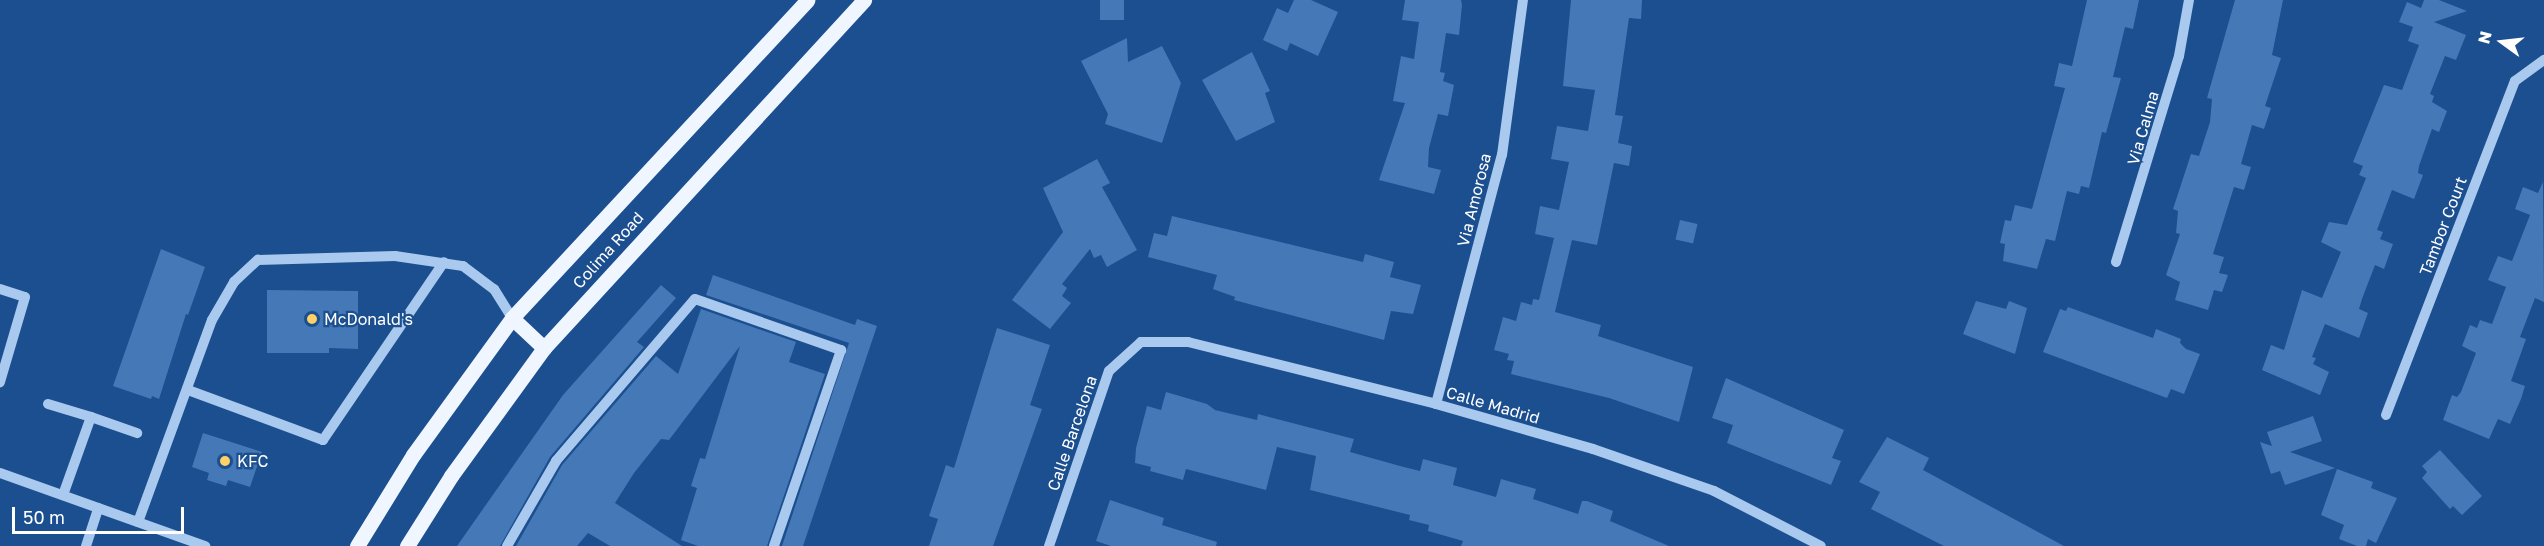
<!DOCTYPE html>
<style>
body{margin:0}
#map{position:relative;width:2544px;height:546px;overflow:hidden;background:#1b4f8f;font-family:"Golos Text",sans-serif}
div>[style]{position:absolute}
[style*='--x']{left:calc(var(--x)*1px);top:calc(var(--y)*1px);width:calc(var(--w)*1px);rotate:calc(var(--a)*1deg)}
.building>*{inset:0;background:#4478b7;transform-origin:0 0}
.minor>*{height:10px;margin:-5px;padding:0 5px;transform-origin:5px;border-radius:5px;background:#a9c9ee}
.major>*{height:15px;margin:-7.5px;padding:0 7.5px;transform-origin:7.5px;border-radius:7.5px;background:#f0f6ff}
.dots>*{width:16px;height:16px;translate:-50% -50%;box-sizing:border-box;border:3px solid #1b4f8f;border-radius:50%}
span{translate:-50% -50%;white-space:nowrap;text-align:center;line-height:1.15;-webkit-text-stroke:4.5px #1b4f8f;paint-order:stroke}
.street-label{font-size:16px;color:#fff}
.poi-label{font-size:16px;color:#fff}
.left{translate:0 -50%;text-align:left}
.north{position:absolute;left:2472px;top:12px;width:60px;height:60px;-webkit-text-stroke:4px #1b4f8f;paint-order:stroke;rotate:285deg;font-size:16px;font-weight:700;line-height:24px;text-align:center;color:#fff}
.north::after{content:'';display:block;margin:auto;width:21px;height:27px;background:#fff;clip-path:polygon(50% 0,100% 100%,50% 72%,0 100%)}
.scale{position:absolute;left:12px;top:507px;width:172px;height:27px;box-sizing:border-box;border:3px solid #fff;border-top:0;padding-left:8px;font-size:18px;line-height:21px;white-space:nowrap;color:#fff;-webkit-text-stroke:4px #1b4f8f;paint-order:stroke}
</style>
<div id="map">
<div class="building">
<div style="left:1100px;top:0;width:24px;height:20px"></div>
<div style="clip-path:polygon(1294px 0,1311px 0,1338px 12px,1318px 56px,1290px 43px,1287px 51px,1263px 40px,1277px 8px,1288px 13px)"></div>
<div style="clip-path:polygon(1405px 0,1461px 0,1462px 5px,1459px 35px,1446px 33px,1440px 72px,1445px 73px,1443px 81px,1454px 85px,1448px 116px,1438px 114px,1429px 148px,1428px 167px,1441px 170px,1434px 194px,1379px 180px,1405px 103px,1393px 101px,1401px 56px,1414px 59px,1419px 22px,1402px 20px)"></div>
<div style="clip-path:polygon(1571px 0,1642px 0,1641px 19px,1629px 18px,1615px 115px,1623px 116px,1618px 143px,1632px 146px,1629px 166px,1614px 163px,1597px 245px,1572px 240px,1555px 312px,1601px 325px,1598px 336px,1693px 367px,1679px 422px,1609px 398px,1511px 374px,1514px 361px,1507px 360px,1509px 354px,1494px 350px,1503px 317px,1516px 321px,1521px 302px,1532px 305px,1533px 299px,1539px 300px,1554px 238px,1535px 234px,1540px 206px,1559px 210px,1569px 162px,1551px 159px,1557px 126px,1588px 131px,1595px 90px,1563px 86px)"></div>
<div style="clip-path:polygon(2087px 0,2139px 0,2133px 29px,2125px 27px,2113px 77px,2121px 78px,2106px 133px,2102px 132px,2089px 188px,2081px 186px,2079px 194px,2067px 191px,2055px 241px,2046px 239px,2037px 269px,2003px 261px,2005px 244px,2000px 243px,2005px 220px,2011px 221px,2015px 205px,2032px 209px,2065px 88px,2054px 86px,2059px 63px,2072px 66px)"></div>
<div style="clip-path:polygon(2235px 0,2283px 0,2272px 55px,2281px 58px,2265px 106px,2271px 108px,2264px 129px,2252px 125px,2241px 164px,2251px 167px,2244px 190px,2234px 187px,2213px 254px,2224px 257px,2219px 273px,2228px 275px,2222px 292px,2214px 290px,2208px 310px,2175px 300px,2180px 282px,2166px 275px,2180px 234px,2176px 233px,2178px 211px,2173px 209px,2191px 154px,2199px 156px,2210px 122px,2212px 99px,2207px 98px)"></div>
<div style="clip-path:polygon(2424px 0,2439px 0,2467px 11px,2434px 22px,2466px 35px,2456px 60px,2445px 56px,2430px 94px,2434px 96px,2432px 102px,2447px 111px,2439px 132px,2432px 129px,2419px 166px,2418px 173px,2423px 175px,2414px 199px,2392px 190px,2377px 230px,2383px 232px,2380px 239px,2393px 244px,2384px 269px,2375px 265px,2362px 299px,2359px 309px,2368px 313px,2359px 338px,2325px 324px,2312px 357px,2316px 358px,2313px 364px,2329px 372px,2320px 395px,2262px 370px,2271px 345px,2284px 350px,2302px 290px,2322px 298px,2341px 252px,2321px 242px,2329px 222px,2347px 225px,2366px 178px,2359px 175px,2363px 166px,2353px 162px,2384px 85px,2402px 90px,2419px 45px,2408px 41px,2413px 27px,2399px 22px,2407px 2px,2421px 8px)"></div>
<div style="clip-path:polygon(1127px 38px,1128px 62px,1162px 46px,1181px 83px,1162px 143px,1105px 124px,1108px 114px,1081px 61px)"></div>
<div style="clip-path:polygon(1252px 52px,1270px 91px,1265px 93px,1275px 122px,1236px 141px,1202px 80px)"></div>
<div style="clip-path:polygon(1097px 159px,1110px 183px,1102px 187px,1137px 250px,1107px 267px,1101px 255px,1094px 258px,1090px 249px,1062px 284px,1067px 288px,1062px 296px,1071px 303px,1050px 329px,1012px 300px,1063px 232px,1043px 188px)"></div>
<div style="clip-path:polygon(2543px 182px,2544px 302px,2535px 298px,2520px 337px,2526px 339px,2511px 381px,2525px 386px,2521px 399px,2510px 424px,2498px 419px,2489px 439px,2443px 420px,2452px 395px,2457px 397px,2461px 392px,2476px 353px,2462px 346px,2470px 325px,2477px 328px,2480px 320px,2492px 324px,2506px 287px,2488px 280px,2498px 256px,2512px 261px,2530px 215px,2515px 209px,2523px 187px,2538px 193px)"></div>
<div style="clip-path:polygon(1172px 216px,1363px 262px,1365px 254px,1394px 262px,1390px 277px,1421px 285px,1413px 314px,1391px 311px,1384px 340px,1234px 300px,1235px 297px,1213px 289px,1217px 275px,1148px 257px,1154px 233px,1167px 236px)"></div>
<div style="left:1680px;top:220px;width:18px;height:20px;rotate:13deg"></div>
<div style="clip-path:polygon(161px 249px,205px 267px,188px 315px,186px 314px,159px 399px,152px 396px,151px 399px,113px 386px)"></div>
<div style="clip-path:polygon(713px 275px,855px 325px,857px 319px,877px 326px,803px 546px,782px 546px,849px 343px,706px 295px)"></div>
<div style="clip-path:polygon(661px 285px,676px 298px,637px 342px,644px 347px,550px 457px,500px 546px,457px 546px,563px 395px)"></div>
<div style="clip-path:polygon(267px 290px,358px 291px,358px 349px,329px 348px,329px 353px,267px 353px)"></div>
<div style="clip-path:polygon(1976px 301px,2006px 309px,2009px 301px,2027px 308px,2015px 354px,1963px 334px)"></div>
<div style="clip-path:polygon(2068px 307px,2153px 338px,2156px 329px,2181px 339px,2180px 343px,2186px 349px,2200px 354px,2184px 394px,2171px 389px,2167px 398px,2043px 352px,2060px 309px,2066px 311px)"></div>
<div style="clip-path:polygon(701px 309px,796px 342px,789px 362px,825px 374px,767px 546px,698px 546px,681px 540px,697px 488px,691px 486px,700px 458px,705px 459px,740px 346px,669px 440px,661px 439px,634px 473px,615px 503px,682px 546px,610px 546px,588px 533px,577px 546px,516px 546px,562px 465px,656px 356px,678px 374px)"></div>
<div style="clip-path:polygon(997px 328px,1050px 345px,1030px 405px,1042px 409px,993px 546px,929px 546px,938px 519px,929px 516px,946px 465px,954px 468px)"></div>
<div style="clip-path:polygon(1726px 378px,1844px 430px,1832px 458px,1841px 461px,1831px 485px,1727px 443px,1733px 425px,1712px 418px)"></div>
<div style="clip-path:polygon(1166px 392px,1207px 404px,1215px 410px,1257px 420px,1258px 414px,1354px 439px,1350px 452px,1400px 466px,1420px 471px,1423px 459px,1457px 468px,1453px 485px,1496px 497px,1501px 479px,1536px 489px,1533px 499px,1578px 514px,1582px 501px,1587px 501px,1613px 511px,1610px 521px,1669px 546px,1461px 546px,1463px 541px,1428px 531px,1429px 525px,1409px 520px,1410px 515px,1310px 490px,1316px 456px,1277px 447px,1266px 490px,1186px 469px,1183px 480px,1150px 471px,1151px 467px,1135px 463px,1136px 448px,1147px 406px,1161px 410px)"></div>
<div style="clip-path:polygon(2313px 416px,2322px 441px,2290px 452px,2335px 468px,2285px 485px,2280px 471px,2271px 474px,2260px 442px,2272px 446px,2267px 432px)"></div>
<div style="clip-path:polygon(203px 433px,262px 452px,250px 487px,228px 480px,226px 486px,207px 480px,209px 473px,192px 467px)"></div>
<div style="clip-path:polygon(1887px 437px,1929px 458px,1923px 470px,2064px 546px,1944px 546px,1871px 509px,1880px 492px,1859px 482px)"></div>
<div style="clip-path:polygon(2440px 450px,2482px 496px,2462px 515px,2453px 506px,2450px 509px,2422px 478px,2427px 472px,2422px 466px)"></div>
<div style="clip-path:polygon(2337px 469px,2373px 482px,2371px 488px,2397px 498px,2376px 543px,2368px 539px,2366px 546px,2357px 546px,2339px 539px,2344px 525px,2321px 515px)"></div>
<div style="clip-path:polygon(1110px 500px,1164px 518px,1162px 525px,1217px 542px,1216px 546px,1111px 546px,1096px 541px)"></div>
</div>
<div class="minor">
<div style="--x:2116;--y:262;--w:215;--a:-73"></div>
<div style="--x:2179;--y:56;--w:57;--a:-79.9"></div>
<div style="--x:0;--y:289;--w:26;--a:18"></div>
<div style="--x:25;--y:297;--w:89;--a:106.4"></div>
<div style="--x:188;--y:390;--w:144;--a:20.3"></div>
<div style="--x:323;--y:440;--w:215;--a:-55.8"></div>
<div style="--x:48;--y:404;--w:45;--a:16.8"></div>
<div style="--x:1436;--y:404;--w:258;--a:-75.2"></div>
<div style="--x:1502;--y:155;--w:156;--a:-82.3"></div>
<div style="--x:2386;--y:415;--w:358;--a:-68.9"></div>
<div style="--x:2515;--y:81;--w:36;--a:-36"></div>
<div style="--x:0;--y:473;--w:218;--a:19.6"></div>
<div style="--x:63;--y:495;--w:83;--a:-70.3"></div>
<div style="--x:91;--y:417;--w:49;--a:19.2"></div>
<div style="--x:138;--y:522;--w:215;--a:-69.9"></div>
<div style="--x:212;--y:320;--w:44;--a:-59.9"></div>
<div style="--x:234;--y:282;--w:33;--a:-43"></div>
<div style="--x:258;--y:260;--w:137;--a:-1.7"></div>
<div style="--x:395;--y:256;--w:69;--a:8.4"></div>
<div style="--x:463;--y:266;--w:39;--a:37"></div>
<div style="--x:494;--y:289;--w:34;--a:58"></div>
<div style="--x:86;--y:546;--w:40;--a:-72"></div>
<div style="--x:507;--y:546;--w:98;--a:-60"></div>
<div style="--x:556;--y:461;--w:213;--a:-49.4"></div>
<div style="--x:695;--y:299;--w:155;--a:19.3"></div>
<div style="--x:841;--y:350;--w:207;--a:108.9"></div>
<div style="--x:1049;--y:546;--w:185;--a:-71.1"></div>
<div style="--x:1109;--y:371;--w:43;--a:-42.2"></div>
<div style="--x:1141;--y:342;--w:47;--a:0"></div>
<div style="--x:1188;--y:342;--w:256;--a:14"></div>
<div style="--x:1436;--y:404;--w:163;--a:16"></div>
<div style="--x:1593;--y:449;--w:128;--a:19.1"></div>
<div style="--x:1714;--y:491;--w:120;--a:27.2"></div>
</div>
<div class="major">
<div style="--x:512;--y:318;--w:44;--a:43.2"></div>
<div style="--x:357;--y:546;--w:107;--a:-58.4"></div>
<div style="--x:413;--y:455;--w:169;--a:-54.1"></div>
<div style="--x:512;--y:318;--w:434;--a:-47.1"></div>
<div style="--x:407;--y:546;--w:83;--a:-57.8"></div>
<div style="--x:451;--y:476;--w:158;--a:-54"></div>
<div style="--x:544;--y:348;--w:473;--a:-47.4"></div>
</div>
<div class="dots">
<div style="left:312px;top:319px;background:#ffd166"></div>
<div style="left:225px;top:461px;background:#ffd166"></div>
</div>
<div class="street-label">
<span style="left:2143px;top:128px;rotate:-74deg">Via Calma</span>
<span style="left:1474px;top:200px;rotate:-76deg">Via Amorosa</span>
<span style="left:2443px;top:226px;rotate:-69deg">Tambor Court</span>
<span style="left:608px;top:250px;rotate:-48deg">Colima Road</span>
<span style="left:1493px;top:405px;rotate:16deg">Calle Madrid</span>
<span style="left:1072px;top:433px;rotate:-71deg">Calle Barcelona</span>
</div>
<div class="poi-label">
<span class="left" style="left:324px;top:319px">McDonald's</span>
<span class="left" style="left:237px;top:461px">KFC</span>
</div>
<div class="north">N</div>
<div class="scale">50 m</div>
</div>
